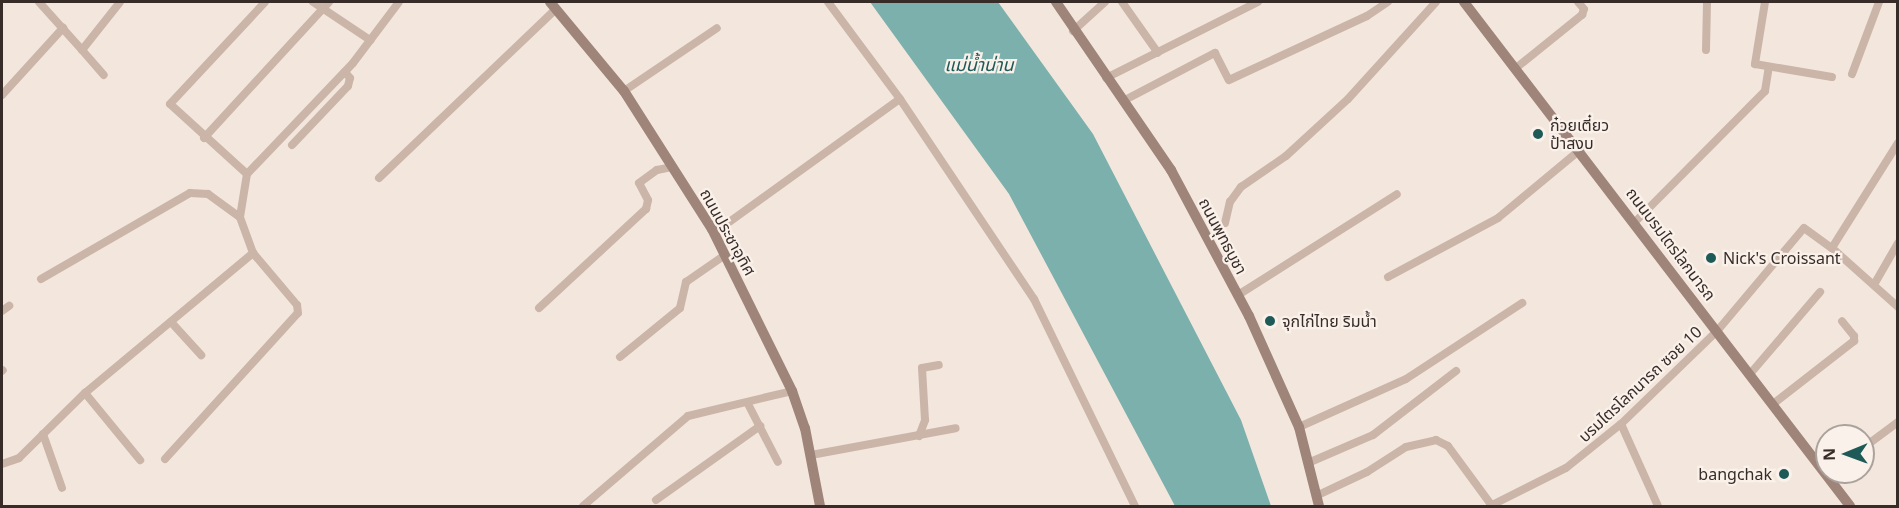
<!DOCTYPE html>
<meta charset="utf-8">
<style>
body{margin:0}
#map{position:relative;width:1899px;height:508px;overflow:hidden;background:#f3e7dd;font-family:"Noto Sans","Noto Sans Thai",sans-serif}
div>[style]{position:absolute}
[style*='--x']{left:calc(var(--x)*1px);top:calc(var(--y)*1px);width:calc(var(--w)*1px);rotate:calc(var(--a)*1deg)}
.water>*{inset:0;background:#7cb0ad}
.street>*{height:8px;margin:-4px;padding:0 4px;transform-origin:4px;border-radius:4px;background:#cbb5a9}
.secondary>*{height:10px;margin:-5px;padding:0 5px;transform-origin:5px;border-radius:5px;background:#9f847a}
.dots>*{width:16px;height:16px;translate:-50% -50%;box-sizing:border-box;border:3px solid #faf1ea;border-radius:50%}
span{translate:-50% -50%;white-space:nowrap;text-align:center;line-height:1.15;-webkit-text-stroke:4.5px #faf1ea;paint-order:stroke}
.poi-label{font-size:16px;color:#382c29}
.left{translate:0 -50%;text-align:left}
.right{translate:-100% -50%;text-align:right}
.street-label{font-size:16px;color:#382c29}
.water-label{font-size:18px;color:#1e5a58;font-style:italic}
.frame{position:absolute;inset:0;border:3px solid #382c29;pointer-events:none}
.north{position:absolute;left:1815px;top:424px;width:60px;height:60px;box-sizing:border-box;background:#faf1ea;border:2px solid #aca29d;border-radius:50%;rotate:269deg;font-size:16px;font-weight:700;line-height:24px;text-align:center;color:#382c29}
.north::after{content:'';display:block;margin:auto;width:21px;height:27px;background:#1e5a58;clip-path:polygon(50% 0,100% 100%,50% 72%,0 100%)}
</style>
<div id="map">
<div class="water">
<div style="clip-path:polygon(870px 2px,998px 2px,1093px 134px,1241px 420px,1271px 506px,1175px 506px,1009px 194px)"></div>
</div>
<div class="street">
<div style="--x:39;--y:2;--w:64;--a:48.1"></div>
<div style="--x:82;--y:50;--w:61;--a:-51.6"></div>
<div style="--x:313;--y:2;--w:69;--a:33.7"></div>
<div style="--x:828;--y:2;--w:121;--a:53.4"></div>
<div style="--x:900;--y:99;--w:241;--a:56.2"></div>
<div style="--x:1034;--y:299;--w:230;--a:64"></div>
<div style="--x:1122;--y:2;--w:62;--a:54.8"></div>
<div style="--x:1765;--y:2;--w:63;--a:99.2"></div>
<div style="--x:1755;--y:64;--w:78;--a:9.6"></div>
<div style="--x:1073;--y:31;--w:43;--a:-42.2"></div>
<div style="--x:82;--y:50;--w:33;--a:49"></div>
<div style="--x:1706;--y:50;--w:48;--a:-88.8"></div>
<div style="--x:1516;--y:68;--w:85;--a:-38.8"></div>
<div style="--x:1582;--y:15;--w:6;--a:-72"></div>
<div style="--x:1584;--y:9;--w:9;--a:-131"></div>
<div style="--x:1852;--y:74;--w:77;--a:-69.4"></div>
<div style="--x:1106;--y:78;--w:170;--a:-26.6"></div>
<div style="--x:624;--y:91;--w:112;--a:-34.1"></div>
<div style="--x:2;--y:95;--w:91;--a:-47.7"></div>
<div style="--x:1123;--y:101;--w:104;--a:-27.6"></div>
<div style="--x:1215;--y:53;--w:30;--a:63"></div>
<div style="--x:1229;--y:80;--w:152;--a:-24.9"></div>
<div style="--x:1367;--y:16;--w:25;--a:-34"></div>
<div style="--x:204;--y:138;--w:185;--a:-47.4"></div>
<div style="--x:1898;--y:143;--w:124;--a:122.2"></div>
<div style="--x:1832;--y:248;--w:89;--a:41.8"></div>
<div style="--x:292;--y:145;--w:81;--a:-46.5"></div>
<div style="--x:348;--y:86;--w:8;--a:-76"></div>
<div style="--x:350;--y:78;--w:8;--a:-130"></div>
<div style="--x:247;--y:174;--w:104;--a:-137.7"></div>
<div style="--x:170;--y:104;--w:139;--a:-47"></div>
<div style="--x:379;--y:178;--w:245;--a:-43.7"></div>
<div style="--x:1636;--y:221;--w:183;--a:-45.2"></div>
<div style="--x:1765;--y:91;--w:24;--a:-81"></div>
<div style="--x:1225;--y:223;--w:22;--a:-77"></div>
<div style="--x:1230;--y:202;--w:19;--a:-54"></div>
<div style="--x:1241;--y:187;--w:55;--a:-34.6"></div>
<div style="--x:1286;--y:156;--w:84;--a:-42.6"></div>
<div style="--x:1348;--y:99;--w:131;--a:-47.8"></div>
<div style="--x:714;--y:233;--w:229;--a:-35.8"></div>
<div style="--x:1388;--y:277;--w:125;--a:-28.2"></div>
<div style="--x:1498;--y:218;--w:107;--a:-39.7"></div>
<div style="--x:41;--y:279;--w:172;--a:-30"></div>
<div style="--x:190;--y:193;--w:18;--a:3"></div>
<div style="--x:208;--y:194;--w:39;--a:36"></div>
<div style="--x:1875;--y:283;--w:46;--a:-60.1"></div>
<div style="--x:1238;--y:295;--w:188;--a:-32.4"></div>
<div style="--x:539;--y:308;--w:146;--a:-42.8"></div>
<div style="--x:646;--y:209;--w:9;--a:-77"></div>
<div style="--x:648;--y:200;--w:19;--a:-118"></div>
<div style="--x:639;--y:183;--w:22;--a:-36"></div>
<div style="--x:657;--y:170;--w:15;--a:-11"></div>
<div style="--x:2;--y:311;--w:9;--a:-36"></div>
<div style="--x:171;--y:322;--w:45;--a:47.7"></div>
<div style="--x:620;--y:357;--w:77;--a:-39.2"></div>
<div style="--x:680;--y:308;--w:27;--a:-77"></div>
<div style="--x:686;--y:282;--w:47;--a:-34.7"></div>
<div style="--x:2;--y:371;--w:1;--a:-45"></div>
<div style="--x:1750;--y:374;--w:108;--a:-49.5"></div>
<div style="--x:85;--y:393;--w:87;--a:50.6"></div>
<div style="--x:748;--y:404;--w:65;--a:62.7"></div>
<div style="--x:1773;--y:404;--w:103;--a:-37.9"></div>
<div style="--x:1854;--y:341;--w:5;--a:-90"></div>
<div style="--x:1854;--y:336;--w:19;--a:-129"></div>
<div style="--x:1621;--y:424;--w:90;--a:65.7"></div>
<div style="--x:1299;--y:427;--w:117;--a:-24.2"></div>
<div style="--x:1406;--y:379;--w:139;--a:-33.2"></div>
<div style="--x:43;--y:434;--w:57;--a:70.6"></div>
<div style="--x:919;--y:436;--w:17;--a:-69"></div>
<div style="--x:925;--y:420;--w:52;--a:-93.3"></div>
<div style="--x:922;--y:368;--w:17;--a:-10"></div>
<div style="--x:1863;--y:448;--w:44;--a:-36.6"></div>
<div style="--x:811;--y:455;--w:147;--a:-10.5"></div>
<div style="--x:165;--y:459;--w:197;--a:-47.7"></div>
<div style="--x:298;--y:313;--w:8;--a:-97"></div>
<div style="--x:297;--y:305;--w:68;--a:-130.2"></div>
<div style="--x:1308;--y:463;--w:71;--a:-23.3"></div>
<div style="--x:1373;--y:435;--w:105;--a:-37.6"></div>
<div style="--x:2;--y:464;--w:18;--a:-19"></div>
<div style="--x:19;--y:458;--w:93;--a:-44.6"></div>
<div style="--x:85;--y:393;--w:219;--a:-39.8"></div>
<div style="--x:253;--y:253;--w:38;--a:-110"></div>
<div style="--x:240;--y:217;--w:44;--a:-80.8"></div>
<div style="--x:247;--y:174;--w:153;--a:-46.3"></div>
<div style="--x:353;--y:63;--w:76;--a:-53"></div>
<div style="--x:1316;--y:496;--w:56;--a:-25.2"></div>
<div style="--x:1367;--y:472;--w:46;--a:-32.7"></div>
<div style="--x:1406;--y:447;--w:31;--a:-13"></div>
<div style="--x:1436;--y:440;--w:13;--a:27"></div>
<div style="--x:1448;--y:446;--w:74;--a:53.7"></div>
<div style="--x:656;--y:500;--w:128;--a:-35.4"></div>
<div style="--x:583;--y:506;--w:138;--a:-40.6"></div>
<div style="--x:688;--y:416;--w:107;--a:-13.5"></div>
<div style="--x:1490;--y:506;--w:85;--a:-26.6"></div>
<div style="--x:1566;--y:468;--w:70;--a:-38.7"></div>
<div style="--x:1621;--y:424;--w:135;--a:-44.1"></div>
<div style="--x:1718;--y:330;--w:133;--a:-49.9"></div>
<div style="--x:1804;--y:228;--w:34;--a:36"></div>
</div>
<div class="secondary">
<div style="--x:550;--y:2;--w:116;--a:50.3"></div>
<div style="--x:624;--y:91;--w:164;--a:57.5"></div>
<div style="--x:712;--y:229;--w:181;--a:63.7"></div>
<div style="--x:792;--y:391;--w:39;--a:71"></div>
<div style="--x:805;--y:428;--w:79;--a:79.1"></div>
<div style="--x:1056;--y:2;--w:204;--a:55.6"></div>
<div style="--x:1171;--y:170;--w:166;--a:61.9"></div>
<div style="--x:1249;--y:316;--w:122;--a:65.8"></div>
<div style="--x:1299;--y:427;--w:81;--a:75.8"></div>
<div style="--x:1464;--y:2;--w:635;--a:52.55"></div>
</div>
<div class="dots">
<div style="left:1538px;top:134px;background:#1e5a58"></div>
<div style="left:1711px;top:258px;background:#1e5a58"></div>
<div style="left:1270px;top:321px;background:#1e5a58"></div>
<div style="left:1784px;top:474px;background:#1e5a58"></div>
</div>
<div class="poi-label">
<span class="left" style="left:1550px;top:134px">ก๋วยเตี๋ยว<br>ป้าสงบ</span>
<span class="left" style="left:1723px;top:258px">Nick's Croissant</span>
<span class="left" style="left:1282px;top:321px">จุกไก่ไทย ริมน้ำ</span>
<span class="right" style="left:1772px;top:474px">bangchak</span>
</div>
<div class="street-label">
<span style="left:728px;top:232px;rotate:61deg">ถนนประชาอุทิศ</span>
<span style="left:1223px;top:236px;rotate:62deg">ถนนพุทธบูชา</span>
<span style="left:1671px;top:244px;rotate:53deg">ถนนบรมไตรโลกนารถ</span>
<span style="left:1640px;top:384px;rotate:-43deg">บรมไตรโลกนารถ ซอย 10</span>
</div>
<div class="water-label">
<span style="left:979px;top:64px">แม่น้ำน่าน</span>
</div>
<div class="frame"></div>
<div class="north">N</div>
</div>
